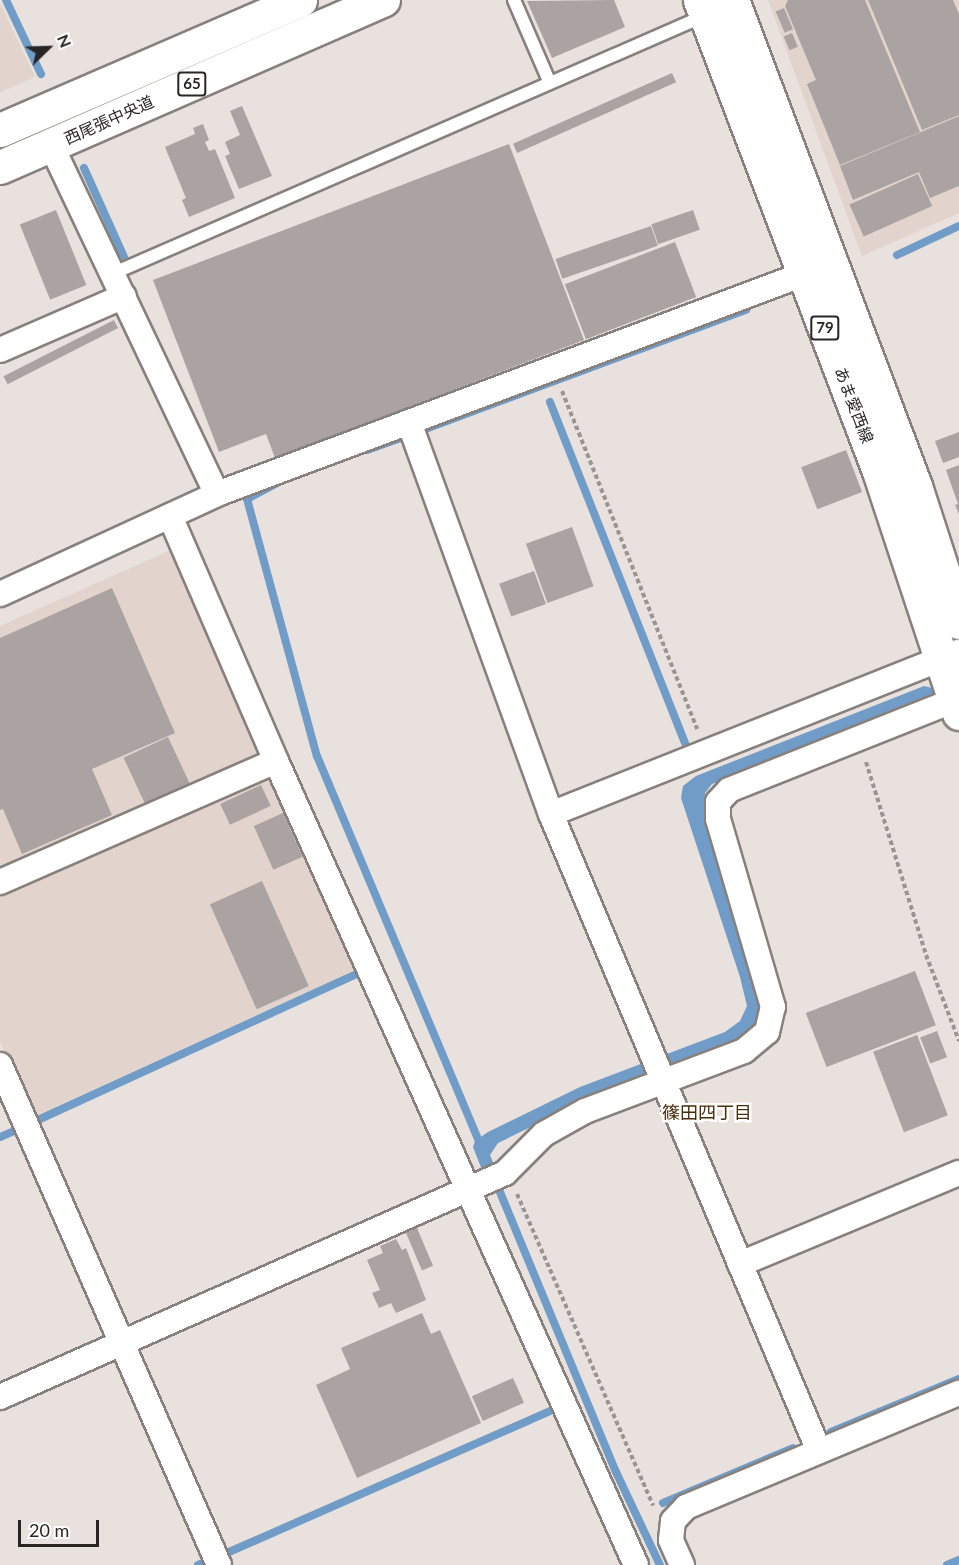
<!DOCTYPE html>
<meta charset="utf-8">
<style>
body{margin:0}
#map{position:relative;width:959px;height:1565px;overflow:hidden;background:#e8e1dd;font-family:Lato,"Noto Sans JP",sans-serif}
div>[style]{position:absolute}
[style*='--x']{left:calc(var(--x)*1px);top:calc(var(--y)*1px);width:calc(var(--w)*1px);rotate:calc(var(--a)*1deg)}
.built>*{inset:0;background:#e2d3cc}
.water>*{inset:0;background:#709cc7}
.stream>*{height:8px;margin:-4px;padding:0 4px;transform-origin:4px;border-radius:4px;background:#709cc7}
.building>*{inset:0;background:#aba3a1;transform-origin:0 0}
.path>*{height:4px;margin-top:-2px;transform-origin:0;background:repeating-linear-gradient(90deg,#9a9592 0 4.5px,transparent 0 7.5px)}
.roads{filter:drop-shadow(2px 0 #87807c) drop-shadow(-2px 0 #87807c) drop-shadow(0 2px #87807c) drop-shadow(0 -2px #87807c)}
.lane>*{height:12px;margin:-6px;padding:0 6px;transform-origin:6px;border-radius:6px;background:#fff}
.street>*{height:24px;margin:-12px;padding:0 12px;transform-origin:12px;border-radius:12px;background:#fff}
.primary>*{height:33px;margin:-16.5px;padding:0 16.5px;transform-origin:16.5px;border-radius:16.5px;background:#fff}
span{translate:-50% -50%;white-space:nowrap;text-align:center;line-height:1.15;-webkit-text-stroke:5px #fff;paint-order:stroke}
.shield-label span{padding:2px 4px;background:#fff;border:2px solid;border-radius:4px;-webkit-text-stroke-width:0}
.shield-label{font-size:15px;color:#282524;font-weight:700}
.street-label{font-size:16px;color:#282524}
.neighbourhood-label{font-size:18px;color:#482e0d}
.north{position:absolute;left:18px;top:18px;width:60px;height:60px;-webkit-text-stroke:4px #fff;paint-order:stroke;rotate:67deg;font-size:16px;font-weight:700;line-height:24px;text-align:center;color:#282524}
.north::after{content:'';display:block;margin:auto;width:21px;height:27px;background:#282524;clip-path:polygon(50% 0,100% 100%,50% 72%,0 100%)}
.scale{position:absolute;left:18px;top:1520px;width:81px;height:27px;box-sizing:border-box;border:3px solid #282524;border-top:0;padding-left:8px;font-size:18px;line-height:21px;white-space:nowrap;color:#282524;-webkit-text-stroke:4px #fff;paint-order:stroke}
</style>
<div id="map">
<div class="built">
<div style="clip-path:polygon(768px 0,959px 0,959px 213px,862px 256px)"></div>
<div style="clip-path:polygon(0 3px,35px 77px,0 92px)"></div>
<div style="clip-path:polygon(173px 549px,262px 756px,0 868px,0 626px)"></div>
<div style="clip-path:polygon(272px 776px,357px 969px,33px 1117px,0 1042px,0 891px)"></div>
</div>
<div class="water">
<div style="clip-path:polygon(959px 676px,959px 687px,712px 784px,705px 793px,704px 807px,763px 992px,765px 1011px,757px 1028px,743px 1038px,580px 1103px,498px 1143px,490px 1155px,496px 1170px,484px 1175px,473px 1147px,475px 1141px,488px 1132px,580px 1087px,725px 1032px,740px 1021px,747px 1006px,740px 977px,681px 798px,683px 786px,696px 776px,924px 686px,932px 688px)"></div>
</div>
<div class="stream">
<div style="--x:6;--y:0;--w:82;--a:64.7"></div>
<div style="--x:84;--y:168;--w:98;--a:65.8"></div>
<div style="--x:897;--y:255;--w:68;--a:-25.1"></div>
<div style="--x:550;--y:402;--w:367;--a:68.4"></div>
<div style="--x:420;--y:431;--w:348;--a:-20.4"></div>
<div style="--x:367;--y:450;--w:41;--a:-19.7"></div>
<div style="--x:279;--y:482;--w:36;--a:152"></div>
<div style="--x:247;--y:499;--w:266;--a:74.8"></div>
<div style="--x:317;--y:756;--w:426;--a:67.2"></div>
<div style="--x:40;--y:1119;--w:346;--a:-24.6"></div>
<div style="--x:0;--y:1137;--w:15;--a:-23"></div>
<div style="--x:495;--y:1180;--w:316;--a:67.5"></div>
<div style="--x:616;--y:1472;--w:103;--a:64.7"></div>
<div style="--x:831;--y:1432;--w:139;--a:-22.5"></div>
<div style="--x:663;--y:1503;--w:141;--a:-22.9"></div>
<div style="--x:229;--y:1552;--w:351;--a:-23.7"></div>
<div style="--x:198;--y:1565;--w:8;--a:-23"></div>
<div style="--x:947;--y:1565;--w:13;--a:-23"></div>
</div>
<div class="building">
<div style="clip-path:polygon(614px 0,625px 27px,552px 58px,527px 1px)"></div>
<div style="clip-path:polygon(788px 0,865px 0,920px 132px,840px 165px,807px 84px,816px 80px,785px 6px)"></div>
<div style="clip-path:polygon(868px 0,953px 0,959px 14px,959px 115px,922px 130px)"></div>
<div style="left:784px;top:8px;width:23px;height:9px;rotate:67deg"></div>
<div style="left:792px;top:33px;width:15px;height:9px;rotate:67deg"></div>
<div style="left:672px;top:73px;width:10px;height:174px;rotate:66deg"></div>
<div style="clip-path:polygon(242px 106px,272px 176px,239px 189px,225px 156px,230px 154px,225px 142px,240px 135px,230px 111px)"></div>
<div style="clip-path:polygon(959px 116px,959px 186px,930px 198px,919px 172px,853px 200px,840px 166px)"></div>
<div style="clip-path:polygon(203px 124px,209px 140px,205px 142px,209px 151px,215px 149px,235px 198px,189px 217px,182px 200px,186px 198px,165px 147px,195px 134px,193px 128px)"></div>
<div style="clip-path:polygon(509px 144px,584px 340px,275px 458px,266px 434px,219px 452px,153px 280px)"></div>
<div style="left:918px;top:174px;width:35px;height:75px;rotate:66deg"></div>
<div style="left:56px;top:210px;width:81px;height:39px;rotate:68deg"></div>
<div style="left:693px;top:210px;width:21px;height:44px;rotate:71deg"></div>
<div style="left:651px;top:226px;width:21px;height:101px;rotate:71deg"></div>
<div style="left:675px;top:242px;width:59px;height:118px;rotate:69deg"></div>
<div style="left:114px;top:320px;width:9px;height:124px;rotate:63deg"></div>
<div style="clip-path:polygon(959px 432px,959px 457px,943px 463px,935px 441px)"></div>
<div style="left:846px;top:450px;width:45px;height:48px;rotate:69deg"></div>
<div style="clip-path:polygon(959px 465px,959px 514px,955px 505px,958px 504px,946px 470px)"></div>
<div style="left:572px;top:527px;width:63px;height:49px;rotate:70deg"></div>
<div style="left:534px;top:571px;width:35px;height:37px;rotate:70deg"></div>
<div style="clip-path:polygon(112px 588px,175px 733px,92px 769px,112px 815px,22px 854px,3px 809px,0 810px,0 638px)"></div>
<div style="left:168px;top:737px;width:51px;height:49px;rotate:65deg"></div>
<div style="left:261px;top:785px;width:23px;height:45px;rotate:65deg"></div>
<div style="left:283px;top:813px;width:48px;height:32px;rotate:66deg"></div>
<div style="left:262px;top:881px;width:115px;height:57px;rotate:66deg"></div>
<div style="left:915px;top:971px;width:58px;height:117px;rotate:69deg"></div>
<div style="left:937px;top:1031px;width:28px;height:18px;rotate:69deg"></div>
<div style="left:917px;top:1035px;width:86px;height:47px;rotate:69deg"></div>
<div style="left:417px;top:1228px;width:41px;height:12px;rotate:67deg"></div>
<div style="clip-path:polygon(396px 1239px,402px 1250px,406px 1248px,426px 1300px,396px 1313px,391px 1303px,379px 1308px,372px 1293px,380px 1290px,367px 1260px,383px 1253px,380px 1246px)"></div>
<div style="clip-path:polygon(422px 1313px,431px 1334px,440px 1330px,481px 1423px,357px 1478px,316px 1385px,350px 1369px,341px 1348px)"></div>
<div style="left:513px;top:1378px;width:27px;height:45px;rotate:66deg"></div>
</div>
<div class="path">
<div style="--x:562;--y:391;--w:364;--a:68.2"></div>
<div style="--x:866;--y:762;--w:202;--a:72.7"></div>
<div style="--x:926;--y:955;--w:92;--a:69"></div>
<div style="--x:517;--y:1194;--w:340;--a:66.4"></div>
</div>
<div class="roads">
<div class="lane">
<div style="--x:514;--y:0;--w:90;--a:66.6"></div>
<div style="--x:114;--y:273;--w:644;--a:-23.54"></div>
</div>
<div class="street">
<div style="--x:51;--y:145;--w:386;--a:64.6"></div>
<div style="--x:0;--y:350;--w:135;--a:-23.5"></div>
<div style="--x:409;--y:422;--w:417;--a:70.1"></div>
<div style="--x:170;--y:516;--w:267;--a:66.6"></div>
<div style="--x:276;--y:761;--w:881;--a:65.88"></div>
<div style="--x:0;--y:594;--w:239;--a:-24.7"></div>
<div style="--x:217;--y:494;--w:627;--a:-20.55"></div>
<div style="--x:0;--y:882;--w:301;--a:-23.7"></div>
<div style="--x:0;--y:1065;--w:546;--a:66.35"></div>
<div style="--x:740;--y:1264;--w:237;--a:-22.6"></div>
<div style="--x:0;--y:1397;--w:552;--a:-23.92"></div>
<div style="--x:505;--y:1173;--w:55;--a:-45"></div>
<div style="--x:544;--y:1134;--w:47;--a:-29.3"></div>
<div style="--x:585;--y:1111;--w:170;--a:-20.7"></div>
<div style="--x:744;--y:1051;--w:30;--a:-40"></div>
<div style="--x:767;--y:1032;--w:26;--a:-77"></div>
<div style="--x:773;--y:1007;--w:196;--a:-106.3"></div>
<div style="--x:718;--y:819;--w:17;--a:-90"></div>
<div style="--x:718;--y:802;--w:16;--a:-47"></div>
<div style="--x:729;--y:790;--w:243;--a:-21.7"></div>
<div style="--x:819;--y:1451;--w:691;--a:-112.82"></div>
<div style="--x:551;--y:814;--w:439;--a:-21.7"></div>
<div style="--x:682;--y:1565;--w:27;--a:-114"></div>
<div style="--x:671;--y:1540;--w:19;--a:-84"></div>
<div style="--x:673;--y:1521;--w:19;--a:-47"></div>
<div style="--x:686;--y:1507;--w:296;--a:-22.7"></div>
</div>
<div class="primary">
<div style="--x:700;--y:0;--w:504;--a:69.19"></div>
<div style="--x:879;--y:471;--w:255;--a:71.7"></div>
<div style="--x:732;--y:0;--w:519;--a:69.37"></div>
<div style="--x:915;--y:486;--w:143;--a:72.1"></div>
<div style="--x:0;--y:130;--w:327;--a:-23.4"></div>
<div style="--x:0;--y:167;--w:418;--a:-23.6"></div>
</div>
</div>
<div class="shield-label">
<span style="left:192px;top:84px">65</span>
<span style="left:825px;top:328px">79</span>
</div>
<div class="street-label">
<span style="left:109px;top:120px;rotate:-24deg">西尾張中央道</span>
<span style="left:854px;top:405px;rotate:69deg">あま愛西線</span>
</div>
<div class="neighbourhood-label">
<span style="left:707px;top:1112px">篠田四丁目</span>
</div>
<div class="north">N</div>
<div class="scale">20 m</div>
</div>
